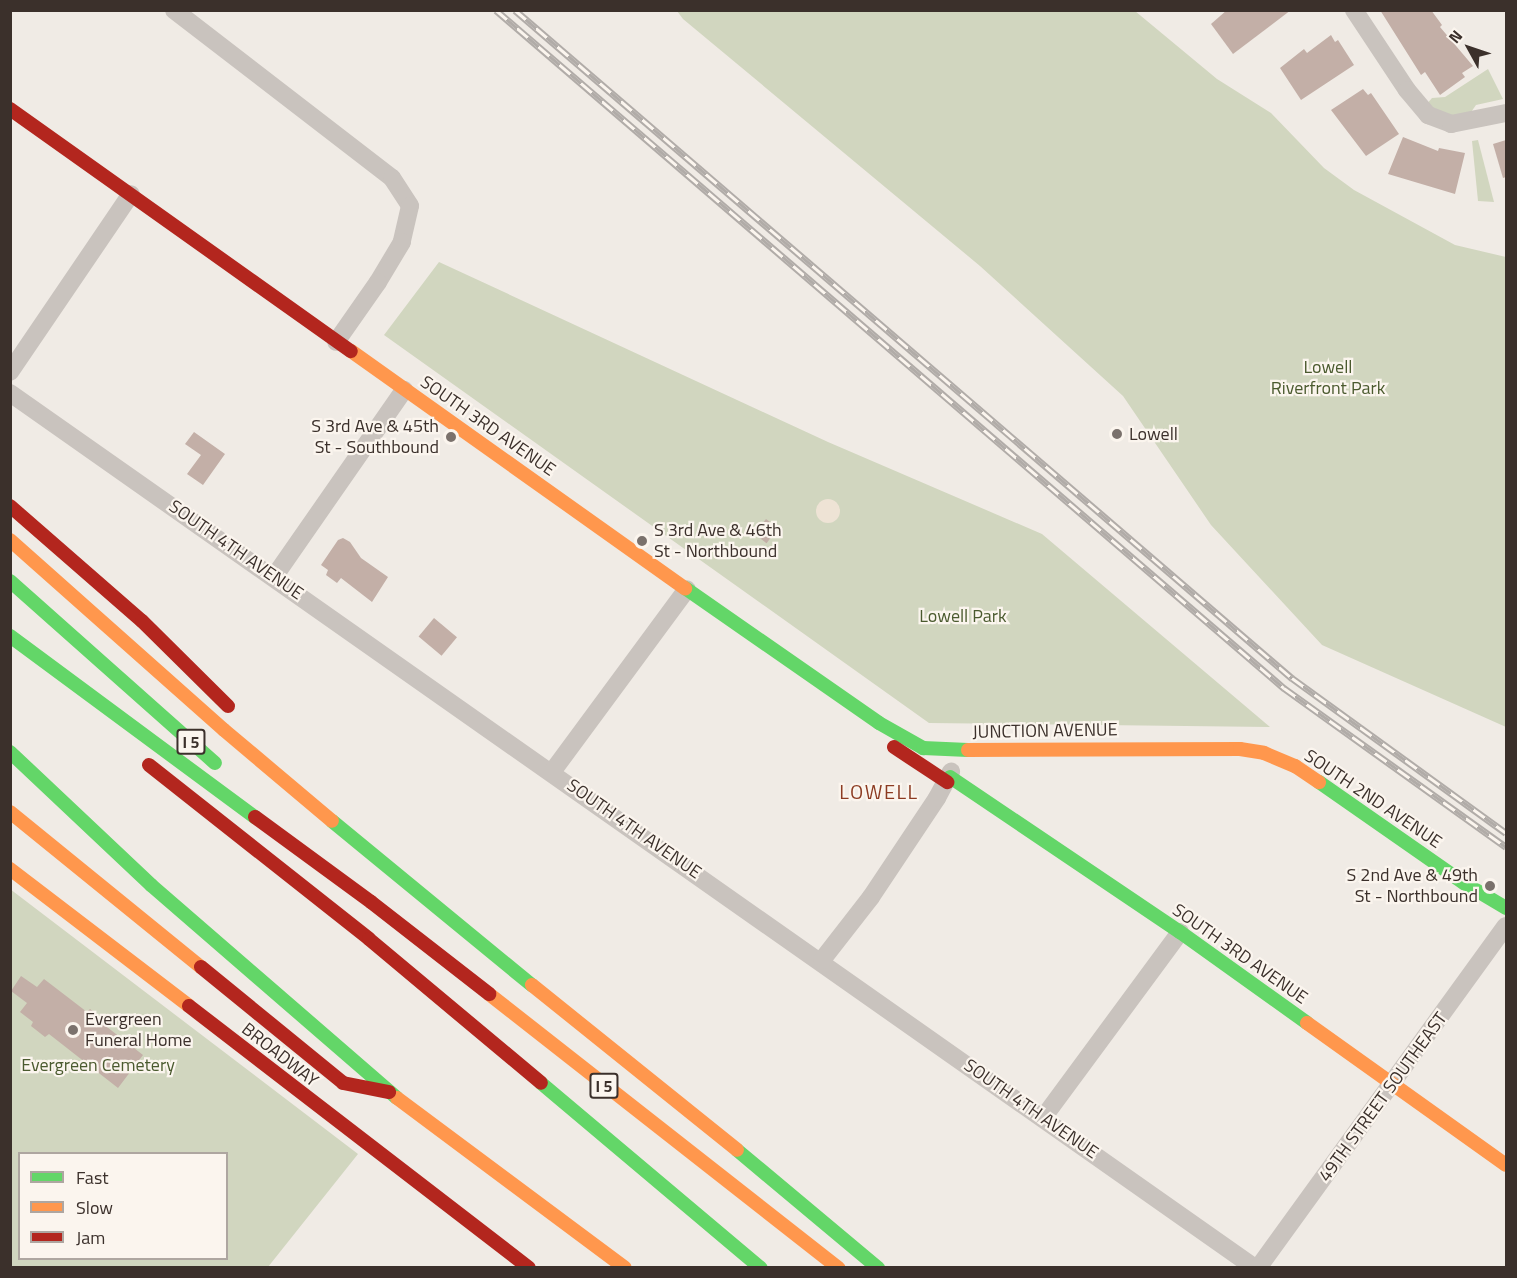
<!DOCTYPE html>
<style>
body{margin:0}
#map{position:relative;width:1517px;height:1278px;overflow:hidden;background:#f0ebe5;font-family:"Titillium Web",sans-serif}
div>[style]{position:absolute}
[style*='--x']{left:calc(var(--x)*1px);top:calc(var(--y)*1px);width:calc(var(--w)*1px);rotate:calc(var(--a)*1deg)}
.green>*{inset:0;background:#d1d6bf}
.plaza>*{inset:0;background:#eee3d5}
.round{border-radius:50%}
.building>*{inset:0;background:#c3afa7;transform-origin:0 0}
.street>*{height:18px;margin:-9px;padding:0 9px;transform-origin:9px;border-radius:9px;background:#c9c3be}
.fast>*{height:14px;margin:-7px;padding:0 7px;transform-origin:7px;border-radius:7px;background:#63d668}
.slow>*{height:14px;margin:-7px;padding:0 7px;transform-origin:7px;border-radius:7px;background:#ff974d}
.jam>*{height:14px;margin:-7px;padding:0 7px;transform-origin:7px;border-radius:7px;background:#b3261e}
.rail>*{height:7px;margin-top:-3.5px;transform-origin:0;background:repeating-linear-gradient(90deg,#fbf5ee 0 14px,#b1aca8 0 28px);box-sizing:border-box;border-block:2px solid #b1aca8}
.dots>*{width:16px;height:16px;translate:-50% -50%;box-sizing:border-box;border:3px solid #fbf5ee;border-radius:50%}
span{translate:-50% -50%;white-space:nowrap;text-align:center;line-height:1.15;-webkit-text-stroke:4.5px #fbf5ee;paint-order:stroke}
.shield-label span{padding:2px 4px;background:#fbf5ee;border:2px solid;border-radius:4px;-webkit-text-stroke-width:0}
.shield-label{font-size:16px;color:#3b302b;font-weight:700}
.park-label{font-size:18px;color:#4a5a2e}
.street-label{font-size:18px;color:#3b302b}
.poi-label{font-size:18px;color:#3b302b}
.right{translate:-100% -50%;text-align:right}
.left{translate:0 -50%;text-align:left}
.neighbourhood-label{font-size:20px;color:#8c3b22;letter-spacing:1.5px}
.frame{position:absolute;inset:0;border:12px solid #3b302b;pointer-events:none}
.legend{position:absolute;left:18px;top:1152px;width:210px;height:108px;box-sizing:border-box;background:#fbf5ee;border:2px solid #aea6a0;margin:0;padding:8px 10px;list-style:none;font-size:18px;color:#3b302b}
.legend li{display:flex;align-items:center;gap:12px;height:30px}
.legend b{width:30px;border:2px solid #aea6a0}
.north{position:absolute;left:1439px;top:18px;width:60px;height:60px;-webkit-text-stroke:4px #fbf5ee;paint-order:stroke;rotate:310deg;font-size:16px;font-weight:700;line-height:24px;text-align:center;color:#3b302b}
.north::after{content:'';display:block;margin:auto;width:21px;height:27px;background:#3b302b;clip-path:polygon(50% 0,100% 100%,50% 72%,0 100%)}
</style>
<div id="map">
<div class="green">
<div style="clip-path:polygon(677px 11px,1135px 11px,1217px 79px,1271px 113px,1324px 168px,1354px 190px,1455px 245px,1506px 257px,1506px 727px,1322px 645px,1211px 525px,1123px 396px,980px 266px,683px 19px)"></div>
<div style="clip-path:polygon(1488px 69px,1503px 99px,1476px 105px,1469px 115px,1455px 117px,1426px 105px,1432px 98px,1445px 97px)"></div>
<div style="clip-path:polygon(1478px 140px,1494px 202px,1478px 201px,1472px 141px)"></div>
<div style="clip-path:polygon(439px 262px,828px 442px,1042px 534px,1270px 727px,929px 723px,384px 335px)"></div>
<div style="clip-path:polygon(evenodd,10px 889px,358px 1154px,268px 1267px,11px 1267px,10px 889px,20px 1154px,226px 1154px,226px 1258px,20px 1258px,20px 1154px)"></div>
</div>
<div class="plaza">
<div class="round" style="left:816px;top:499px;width:24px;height:24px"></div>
</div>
<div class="building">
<div style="clip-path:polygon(1227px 10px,1291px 10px,1233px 54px,1211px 24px)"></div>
<div style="clip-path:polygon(1380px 10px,1431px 10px,1442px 25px,1440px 27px,1473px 66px,1462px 73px,1465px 77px,1440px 95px,1425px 72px,1421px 75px)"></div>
<div style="clip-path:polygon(1331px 35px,1335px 42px,1338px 40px,1354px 65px,1301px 100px,1280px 68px,1304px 49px,1307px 53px)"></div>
<div style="clip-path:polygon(1363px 89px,1368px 95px,1371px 93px,1399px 134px,1366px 156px,1331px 110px)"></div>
<div style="clip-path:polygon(1403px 137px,1438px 151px,1439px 148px,1465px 153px,1455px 194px,1388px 174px)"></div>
<div style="clip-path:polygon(1506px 140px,1506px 177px,1503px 178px,1493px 144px)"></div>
<div style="clip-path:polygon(194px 432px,225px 454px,203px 485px,187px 474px,201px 455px,185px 444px)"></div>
<div style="left:766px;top:519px;width:15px;height:19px;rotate:37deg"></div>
<div style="clip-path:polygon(343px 538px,350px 542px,361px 558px,388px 577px,372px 602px,341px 578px,337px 583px,326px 575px,328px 570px,321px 565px,338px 540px)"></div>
<div style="left:434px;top:618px;width:30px;height:24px;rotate:40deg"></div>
<div style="clip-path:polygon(21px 976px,37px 987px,44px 979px,87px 1012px,90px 1009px,100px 1017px,98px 1020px,143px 1055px,118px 1088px,49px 1034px,45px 1037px,31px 1026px,33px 1022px,20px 1012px,27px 1003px,11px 991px)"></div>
</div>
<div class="street">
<div style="--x:174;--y:10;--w:275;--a:37.6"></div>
<div style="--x:392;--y:178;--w:33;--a:57"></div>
<div style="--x:410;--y:206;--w:37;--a:103"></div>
<div style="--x:402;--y:242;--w:47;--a:121"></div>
<div style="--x:378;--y:282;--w:73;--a:125"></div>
<div style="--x:1354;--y:10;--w:96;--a:56.5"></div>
<div style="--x:1407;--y:90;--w:33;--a:50"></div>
<div style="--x:1428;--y:115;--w:25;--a:21"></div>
<div style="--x:1451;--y:124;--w:56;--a:-11.3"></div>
<div style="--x:10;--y:372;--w:215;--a:-55.8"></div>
<div style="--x:10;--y:393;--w:1522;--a:35.1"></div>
<div style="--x:274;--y:577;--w:228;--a:-55.2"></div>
<div style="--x:552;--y:772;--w:227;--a:-53.6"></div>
<div style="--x:822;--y:960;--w:80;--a:-52.1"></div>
<div style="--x:871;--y:897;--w:119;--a:-56.3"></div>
<div style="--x:937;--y:798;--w:30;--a:-62"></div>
<div style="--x:1043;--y:1118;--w:231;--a:-53.6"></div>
<div style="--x:1258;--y:1268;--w:422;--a:-54.1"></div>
</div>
<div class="fast">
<div style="--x:10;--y:581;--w:274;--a:41.6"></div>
<div style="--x:685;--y:588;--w:236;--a:34.8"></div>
<div style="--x:879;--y:723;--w:51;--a:29.6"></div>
<div style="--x:923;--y:748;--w:45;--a:2.5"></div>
<div style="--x:10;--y:636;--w:305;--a:36.5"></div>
<div style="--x:10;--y:752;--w:194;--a:43.3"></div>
<div style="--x:151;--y:885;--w:325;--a:40.9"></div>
<div style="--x:950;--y:777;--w:277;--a:34"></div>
<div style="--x:1180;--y:932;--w:156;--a:35.6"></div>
<div style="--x:1319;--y:782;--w:177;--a:34.9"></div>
<div style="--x:1464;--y:883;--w:49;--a:30.8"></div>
<div style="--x:332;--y:821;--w:259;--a:39.4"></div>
<div style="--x:541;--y:1083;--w:287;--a:40.1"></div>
<div style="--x:737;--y:1150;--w:184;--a:39.9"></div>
</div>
<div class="slow">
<div style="--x:351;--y:351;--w:410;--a:35.4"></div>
<div style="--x:10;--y:540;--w:286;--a:41.6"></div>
<div style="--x:224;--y:730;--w:141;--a:40.1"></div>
<div style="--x:968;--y:750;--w:272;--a:-0.2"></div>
<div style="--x:1240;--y:749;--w:24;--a:9"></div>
<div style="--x:1264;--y:753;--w:34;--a:23"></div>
<div style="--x:1295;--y:766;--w:29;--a:34"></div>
<div style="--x:10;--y:812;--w:246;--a:39.1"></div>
<div style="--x:10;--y:869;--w:225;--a:37.4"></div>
<div style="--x:532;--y:985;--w:263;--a:38.8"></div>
<div style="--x:489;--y:994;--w:444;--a:38.1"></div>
<div style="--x:1307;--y:1023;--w:244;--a:35.5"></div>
<div style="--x:397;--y:1098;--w:284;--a:36.7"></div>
</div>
<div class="jam">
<div style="--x:10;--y:109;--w:418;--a:35.4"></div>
<div style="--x:10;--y:506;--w:175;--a:41.1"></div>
<div style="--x:142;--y:621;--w:121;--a:44.7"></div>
<div style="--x:894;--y:747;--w:64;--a:33.4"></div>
<div style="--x:149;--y:765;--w:280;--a:38.3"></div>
<div style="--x:369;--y:939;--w:224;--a:39.9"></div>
<div style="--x:255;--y:817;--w:144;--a:36.2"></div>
<div style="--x:371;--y:902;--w:150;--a:37.9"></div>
<div style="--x:201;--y:967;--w:183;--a:39.2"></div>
<div style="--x:343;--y:1083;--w:47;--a:11.1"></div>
<div style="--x:189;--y:1006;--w:429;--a:37.6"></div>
</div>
<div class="rail">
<div style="--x:496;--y:10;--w:1040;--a:40.71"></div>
<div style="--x:1284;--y:688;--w:273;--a:35.6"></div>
<div style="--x:515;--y:10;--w:1025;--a:40.69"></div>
<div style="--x:1292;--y:678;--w:264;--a:35.9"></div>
</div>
<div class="dots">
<div style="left:1117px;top:434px;background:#7a716c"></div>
<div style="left:451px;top:437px;background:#7a716c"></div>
<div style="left:642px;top:541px;background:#7a716c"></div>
<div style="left:1490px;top:886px;background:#7a716c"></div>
<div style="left:73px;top:1030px;background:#7a716c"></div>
</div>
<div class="shield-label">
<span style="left:191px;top:742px">I 5</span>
<span style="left:604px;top:1086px">I 5</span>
</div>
<div class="park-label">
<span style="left:1328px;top:378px">Lowell<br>Riverfront Park</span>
<span style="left:963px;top:616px">Lowell Park</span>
<span style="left:98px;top:1065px">Evergreen Cemetery</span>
</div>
<div class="street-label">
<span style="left:488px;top:426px;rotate:35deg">SOUTH 3RD AVENUE</span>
<span style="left:236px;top:550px;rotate:35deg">SOUTH 4TH AVENUE</span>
<span style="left:1045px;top:731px;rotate:-1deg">JUNCTION AVENUE</span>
<span style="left:1373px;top:799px;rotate:34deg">SOUTH 2ND AVENUE</span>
<span style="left:634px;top:829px;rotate:35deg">SOUTH 4TH AVENUE</span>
<span style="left:1240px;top:954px;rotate:35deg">SOUTH 3RD AVENUE</span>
<span style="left:280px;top:1055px;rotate:38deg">BROADWAY</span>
<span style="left:1383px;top:1097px;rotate:-54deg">49TH STREET SOUTHEAST</span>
<span style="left:1031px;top:1109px;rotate:35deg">SOUTH 4TH AVENUE</span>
</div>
<div class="poi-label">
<span class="right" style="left:439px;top:437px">S 3rd Ave &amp; 45th<br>St - Southbound</span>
<span class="left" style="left:1129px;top:434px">Lowell</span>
<span class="left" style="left:654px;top:541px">S 3rd Ave &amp; 46th<br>St - Northbound</span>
<span class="right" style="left:1478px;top:886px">S 2nd Ave &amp; 49th<br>St - Northbound</span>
<span class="left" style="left:85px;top:1030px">Evergreen<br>Funeral Home</span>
</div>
<div class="neighbourhood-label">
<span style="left:879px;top:791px">LOWELL</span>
</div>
<div class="frame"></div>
<ul class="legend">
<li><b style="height:8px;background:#63d668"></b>Fast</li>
<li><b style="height:8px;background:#ff974d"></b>Slow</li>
<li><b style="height:8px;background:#b3261e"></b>Jam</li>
</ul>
<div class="north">N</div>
</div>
